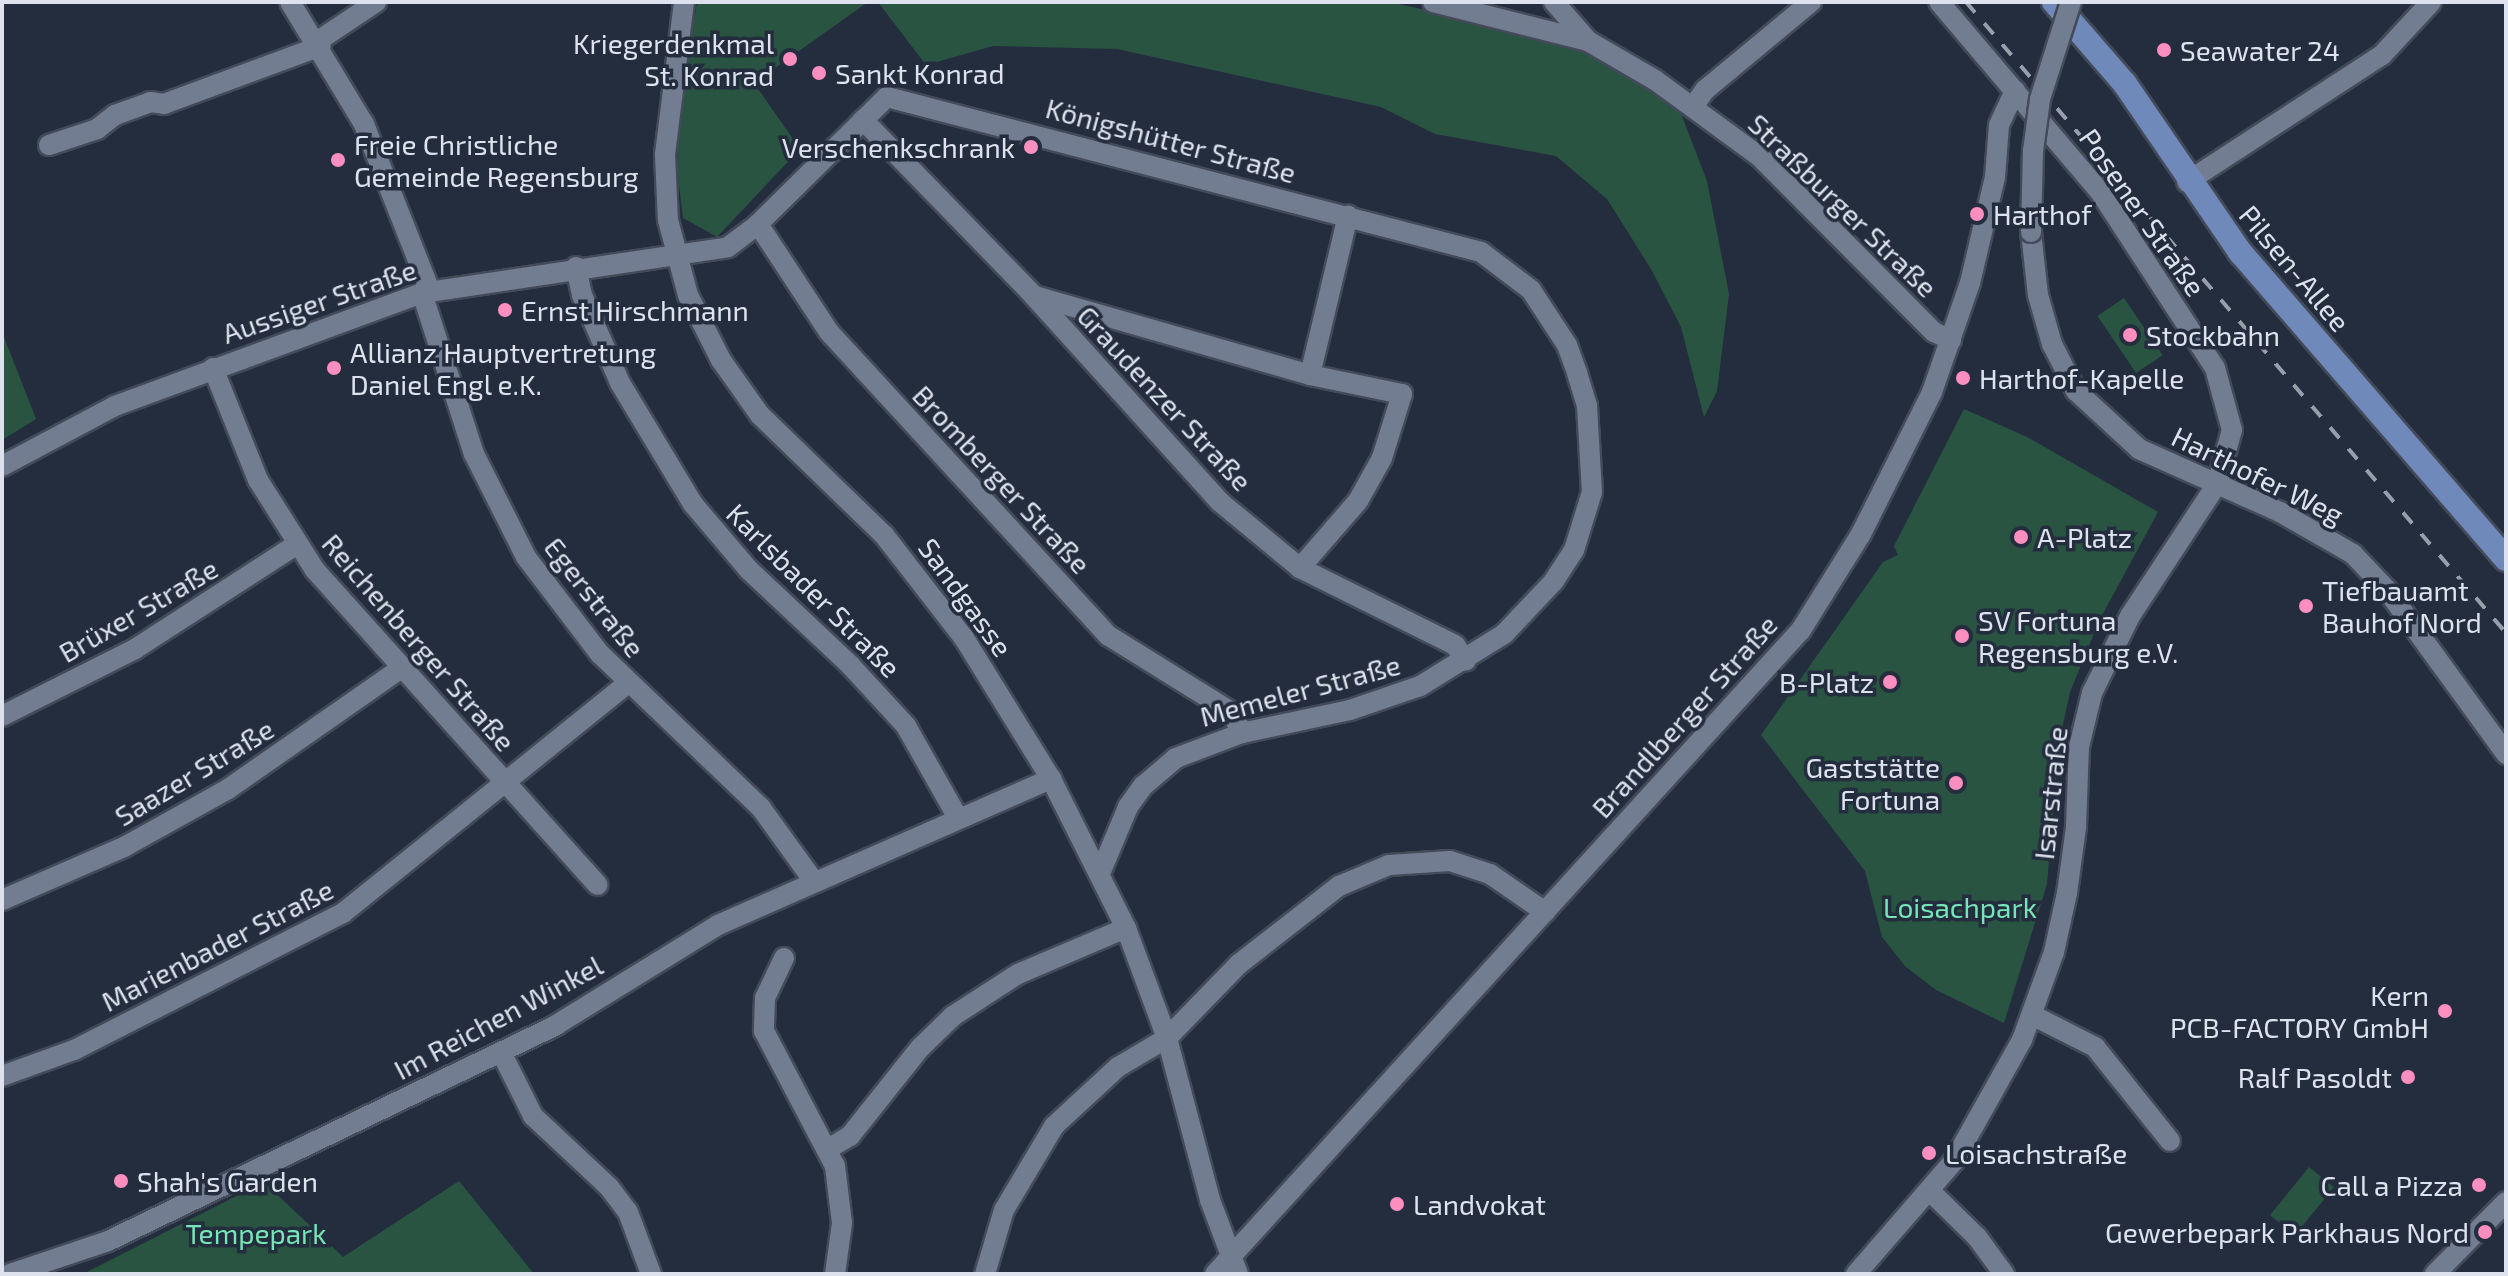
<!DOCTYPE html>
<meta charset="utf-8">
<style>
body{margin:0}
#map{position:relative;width:2508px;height:1276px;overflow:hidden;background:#242d3e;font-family:"Exo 2",sans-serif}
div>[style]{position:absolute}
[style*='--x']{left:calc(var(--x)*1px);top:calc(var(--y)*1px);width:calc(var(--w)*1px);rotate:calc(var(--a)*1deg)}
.green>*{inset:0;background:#295442;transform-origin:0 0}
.roads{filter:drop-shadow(2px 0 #434a59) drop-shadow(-2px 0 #434a59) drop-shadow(0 2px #434a59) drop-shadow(0 -2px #434a59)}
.minor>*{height:20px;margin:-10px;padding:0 10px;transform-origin:10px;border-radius:10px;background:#737d92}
.major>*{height:24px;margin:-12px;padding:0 12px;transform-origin:12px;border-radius:12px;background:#6f89bb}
.rail>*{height:4px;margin-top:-2px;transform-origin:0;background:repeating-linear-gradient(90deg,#979eac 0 14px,transparent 0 28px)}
.bridges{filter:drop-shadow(2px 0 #434a59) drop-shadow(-2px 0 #434a59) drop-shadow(0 2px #434a59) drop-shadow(0 -2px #434a59)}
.minor-bridge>*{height:20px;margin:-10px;padding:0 10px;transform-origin:10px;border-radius:10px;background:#737d92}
.dots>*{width:22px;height:22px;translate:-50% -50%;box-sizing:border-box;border:4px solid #242d3e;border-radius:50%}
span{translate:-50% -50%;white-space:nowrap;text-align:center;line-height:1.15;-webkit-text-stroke:7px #242d3e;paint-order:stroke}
.poi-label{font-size:28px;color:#dde2ee}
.right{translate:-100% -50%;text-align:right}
.left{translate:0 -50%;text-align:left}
.street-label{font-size:28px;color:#dde2ee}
.park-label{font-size:28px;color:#75e6b7}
.frame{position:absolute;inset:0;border:4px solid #dde2ee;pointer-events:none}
</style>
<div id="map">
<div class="green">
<div style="clip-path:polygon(697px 2px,868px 2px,754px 83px,800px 149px,717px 237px,683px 218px,677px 169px,680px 104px)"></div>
<div style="clip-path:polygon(878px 2px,1390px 2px,1536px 35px,1593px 56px,1665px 96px,1680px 111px,1707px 181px,1729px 294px,1717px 391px,1704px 417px,1681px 327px,1651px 269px,1607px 199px,1556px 156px,1435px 134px,1381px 107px,1117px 49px,993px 46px,926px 65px)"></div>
<div style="left:2124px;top:298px;width:69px;height:32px;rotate:56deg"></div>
<div style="clip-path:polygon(2px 332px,36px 419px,2px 440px)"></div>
<div style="clip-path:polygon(1964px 409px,2027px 437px,2158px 512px,2100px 619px,2070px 692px,2059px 743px,2047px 884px,2004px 1023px,1936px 990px,1905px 966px,1882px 937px,1865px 871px,1761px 735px,1883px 562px,1898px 555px,1894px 546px)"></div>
<div style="left:2309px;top:1167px;width:32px;height:62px;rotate:39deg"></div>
<div style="clip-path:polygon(459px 1181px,534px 1274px,87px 1272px,264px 1182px,343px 1257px)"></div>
</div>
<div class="roads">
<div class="minor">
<div style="--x:290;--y:2;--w:143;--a:58.8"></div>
<div style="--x:364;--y:124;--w:180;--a:68.4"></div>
<div style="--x:684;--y:2;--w:154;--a:97.1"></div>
<div style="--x:665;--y:155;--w:65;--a:87.4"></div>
<div style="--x:668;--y:220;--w:78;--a:75.1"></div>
<div style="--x:688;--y:295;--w:73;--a:63.1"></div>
<div style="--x:721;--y:360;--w:67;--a:54.7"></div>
<div style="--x:760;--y:415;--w:173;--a:44.1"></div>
<div style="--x:884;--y:535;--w:130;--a:52.2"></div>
<div style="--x:964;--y:638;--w:166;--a:58.3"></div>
<div style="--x:1051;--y:779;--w:167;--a:63.3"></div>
<div style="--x:1126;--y:928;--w:117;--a:69.6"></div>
<div style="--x:1167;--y:1038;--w:168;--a:75.1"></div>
<div style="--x:1210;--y:1200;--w:79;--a:69.3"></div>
<div style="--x:1433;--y:2;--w:160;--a:14.1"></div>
<div style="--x:1588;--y:41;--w:78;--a:30.2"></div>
<div style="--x:1655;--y:80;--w:129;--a:36.2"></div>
<div style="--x:1759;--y:156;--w:248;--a:45.2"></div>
<div style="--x:1934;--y:332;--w:19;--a:25"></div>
<div style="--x:1554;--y:2;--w:52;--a:48.9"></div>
<div style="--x:318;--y:41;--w:70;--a:-33.9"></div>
<div style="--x:1693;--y:107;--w:21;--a:-55"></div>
<div style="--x:1705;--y:90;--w:138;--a:-39.7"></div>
<div style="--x:863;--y:120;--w:244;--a:45.8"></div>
<div style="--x:1033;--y:295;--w:279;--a:47.9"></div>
<div style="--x:1220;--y:502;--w:104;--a:39.5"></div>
<div style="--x:1300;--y:568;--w:173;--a:26.4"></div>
<div style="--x:1455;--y:645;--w:19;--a:55"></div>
<div style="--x:49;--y:145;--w:51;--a:-18.4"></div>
<div style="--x:97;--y:129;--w:23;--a:-38"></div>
<div style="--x:115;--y:115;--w:37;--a:-20"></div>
<div style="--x:150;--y:102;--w:14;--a:8"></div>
<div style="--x:164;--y:104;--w:167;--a:-20.3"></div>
<div style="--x:2187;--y:182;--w:233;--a:-33.1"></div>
<div style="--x:2382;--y:55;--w:72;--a:-47.2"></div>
<div style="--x:758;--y:224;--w:129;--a:56.7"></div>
<div style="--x:829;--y:332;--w:413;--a:47.4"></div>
<div style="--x:1109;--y:636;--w:144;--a:31.9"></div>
<div style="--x:1231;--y:712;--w:24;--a:62"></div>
<div style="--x:2031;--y:232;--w:63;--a:83.7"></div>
<div style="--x:2038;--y:295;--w:51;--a:74.1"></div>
<div style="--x:2052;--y:344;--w:53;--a:62.9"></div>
<div style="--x:2076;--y:391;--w:86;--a:42.6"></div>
<div style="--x:2139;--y:449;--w:154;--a:24.1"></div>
<div style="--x:2280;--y:512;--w:84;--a:29.9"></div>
<div style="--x:2353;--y:554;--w:50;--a:46.6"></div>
<div style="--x:2387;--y:590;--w:203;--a:54"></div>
<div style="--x:576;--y:267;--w:29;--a:78"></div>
<div style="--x:582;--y:295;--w:96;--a:66.6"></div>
<div style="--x:620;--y:383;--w:141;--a:58.9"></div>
<div style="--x:693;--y:504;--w:87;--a:49.7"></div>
<div style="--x:749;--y:570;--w:139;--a:43.2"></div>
<div style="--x:850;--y:665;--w:83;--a:47.4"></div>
<div style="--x:906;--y:726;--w:106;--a:60.5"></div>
<div style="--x:422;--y:293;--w:169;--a:72.1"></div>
<div style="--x:474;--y:454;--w:115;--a:63.2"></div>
<div style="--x:526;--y:557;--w:122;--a:52.7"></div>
<div style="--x:600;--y:654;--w:223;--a:43.7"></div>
<div style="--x:761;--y:808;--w:89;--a:54.2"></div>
<div style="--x:1035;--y:296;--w:286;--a:16"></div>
<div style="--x:1310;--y:375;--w:94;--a:11.7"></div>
<div style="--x:1402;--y:394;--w:67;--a:107.4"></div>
<div style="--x:1382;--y:458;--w:49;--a:119.2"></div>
<div style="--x:1358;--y:501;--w:89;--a:130.9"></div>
<div style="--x:213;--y:368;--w:121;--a:68.1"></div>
<div style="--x:258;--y:480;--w:107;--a:57.7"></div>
<div style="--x:315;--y:570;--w:423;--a:48.1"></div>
<div style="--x:1310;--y:375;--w:164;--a:-76.6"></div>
<div style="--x:2;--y:466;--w:128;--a:-28"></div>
<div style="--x:115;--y:406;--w:327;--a:-20.2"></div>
<div style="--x:422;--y:293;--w:309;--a:-8.5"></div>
<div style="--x:728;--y:247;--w:38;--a:-37"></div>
<div style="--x:758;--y:224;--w:181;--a:-44.6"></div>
<div style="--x:887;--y:97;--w:614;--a:14.62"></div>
<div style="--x:1481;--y:252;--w:63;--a:37.2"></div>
<div style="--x:1531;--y:290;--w:66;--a:56.8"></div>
<div style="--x:1567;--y:345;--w:30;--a:70"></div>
<div style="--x:1577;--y:373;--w:34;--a:73"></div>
<div style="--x:1587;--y:406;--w:86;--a:86.7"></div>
<div style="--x:1592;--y:492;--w:61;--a:107.2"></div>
<div style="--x:1574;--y:550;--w:37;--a:123"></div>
<div style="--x:1554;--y:581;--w:73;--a:133.3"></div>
<div style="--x:1504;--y:634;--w:99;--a:148.2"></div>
<div style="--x:1420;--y:686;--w:74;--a:161.1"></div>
<div style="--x:1350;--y:710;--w:110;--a:168"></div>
<div style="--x:1242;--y:733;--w:71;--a:159.3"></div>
<div style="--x:1176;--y:758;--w:43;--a:139.7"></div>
<div style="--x:1143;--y:786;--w:26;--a:126"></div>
<div style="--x:1128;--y:807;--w:69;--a:112.9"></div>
<div style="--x:2;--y:716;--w:149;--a:-26.7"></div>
<div style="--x:135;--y:649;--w:193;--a:-32.9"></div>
<div style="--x:2;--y:900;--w:133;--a:-23.5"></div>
<div style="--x:124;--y:847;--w:119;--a:-29.1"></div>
<div style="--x:228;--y:789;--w:210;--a:-34.9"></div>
<div style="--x:784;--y:958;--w:44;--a:115.4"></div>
<div style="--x:765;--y:998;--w:33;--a:92"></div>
<div style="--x:764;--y:1031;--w:153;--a:62.3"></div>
<div style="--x:835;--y:1166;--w:57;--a:83"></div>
<div style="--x:842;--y:1223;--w:51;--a:97.8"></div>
<div style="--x:2032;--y:1015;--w:71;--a:26.9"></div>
<div style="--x:2095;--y:1047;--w:120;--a:51.4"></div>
<div style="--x:501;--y:1052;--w:72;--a:63.4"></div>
<div style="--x:533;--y:1116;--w:104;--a:43.1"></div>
<div style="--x:609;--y:1187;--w:31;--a:53"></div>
<div style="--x:628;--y:1212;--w:66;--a:69.6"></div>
<div style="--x:2;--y:1076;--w:77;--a:-19.9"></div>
<div style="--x:74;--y:1050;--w:302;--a:-27"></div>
<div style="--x:343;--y:913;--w:365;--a:-38.9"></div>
<div style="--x:828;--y:1149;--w:26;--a:-31"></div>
<div style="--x:850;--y:1136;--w:112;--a:-51.5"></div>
<div style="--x:920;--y:1048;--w:46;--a:-44.1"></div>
<div style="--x:953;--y:1016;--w:77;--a:-32.9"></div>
<div style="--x:1018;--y:974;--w:117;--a:-23.1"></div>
<div style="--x:1931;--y:1192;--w:64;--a:44.4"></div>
<div style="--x:1977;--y:1237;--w:46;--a:53.9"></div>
<div style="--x:10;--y:1274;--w:103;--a:-18.6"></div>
<div style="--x:108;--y:1241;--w:497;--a:-25.7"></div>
<div style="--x:556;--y:1025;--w:190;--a:-31.7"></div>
<div style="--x:718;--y:925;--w:364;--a:-23.7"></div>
<div style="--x:985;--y:1274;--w:67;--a:-73.5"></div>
<div style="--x:1004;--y:1210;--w:98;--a:-59.2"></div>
<div style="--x:1054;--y:1126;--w:87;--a:-42.7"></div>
<div style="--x:1118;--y:1067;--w:57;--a:-30.6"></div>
<div style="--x:1167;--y:1038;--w:103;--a:-45.8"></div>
<div style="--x:1239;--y:964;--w:127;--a:-38"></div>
<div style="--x:1339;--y:886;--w:54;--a:-22.8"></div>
<div style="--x:1389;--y:865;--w:61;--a:-3.8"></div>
<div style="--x:1450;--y:861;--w:42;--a:18"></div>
<div style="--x:1490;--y:874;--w:67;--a:34.6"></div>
<div style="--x:1215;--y:1274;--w:871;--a:-47.7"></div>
<div style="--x:1801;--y:630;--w:113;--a:-58"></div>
<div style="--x:1861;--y:534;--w:159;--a:-63.4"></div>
<div style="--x:1932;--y:392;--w:115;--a:-70.8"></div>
<div style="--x:1970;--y:283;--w:109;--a:-76.7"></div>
<div style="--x:1995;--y:177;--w:52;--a:-85.6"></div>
<div style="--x:1999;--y:125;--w:38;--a:-65"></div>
<div style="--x:1856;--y:1274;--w:150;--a:-49.1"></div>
<div style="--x:1954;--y:1161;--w:139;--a:-60.7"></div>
<div style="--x:2022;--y:1040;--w:94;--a:-70"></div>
<div style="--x:2054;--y:952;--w:60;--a:-77.6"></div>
<div style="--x:2067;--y:893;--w:67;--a:-82.2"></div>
<div style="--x:2076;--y:827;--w:80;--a:-87.9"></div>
<div style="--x:2079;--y:747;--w:56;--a:-76.5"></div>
<div style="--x:2092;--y:693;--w:86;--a:-63.7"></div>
<div style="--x:2130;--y:616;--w:158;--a:-56.6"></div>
<div style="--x:2217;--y:484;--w:56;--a:-74.5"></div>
<div style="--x:2232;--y:430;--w:64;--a:-105.3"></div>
<div style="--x:2215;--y:368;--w:209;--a:-123.1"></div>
<div style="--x:2101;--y:193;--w:250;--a:-130.3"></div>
<div style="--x:2435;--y:1274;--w:101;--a:-45.4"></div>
</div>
<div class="major">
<div style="--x:2054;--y:2;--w:108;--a:49.1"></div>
<div style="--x:2125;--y:84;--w:204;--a:55.6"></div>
<div style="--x:2240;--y:252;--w:406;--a:49.1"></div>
</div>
</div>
<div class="rail">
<div style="--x:1966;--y:2;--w:831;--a:49.44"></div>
</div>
<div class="bridges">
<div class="minor-bridge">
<div style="--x:2031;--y:232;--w:81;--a:-88.6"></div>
<div style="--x:2033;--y:151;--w:52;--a:-82.3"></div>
<div style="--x:2040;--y:99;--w:102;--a:-72.3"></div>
</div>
</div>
<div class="dots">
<div style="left:2164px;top:50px;background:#fd8ec0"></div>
<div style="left:790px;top:59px;background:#fd8ec0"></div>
<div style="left:819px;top:73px;background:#fd8ec0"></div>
<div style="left:1031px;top:147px;background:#fd8ec0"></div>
<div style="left:338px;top:160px;background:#fd8ec0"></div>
<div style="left:1977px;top:214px;background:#fd8ec0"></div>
<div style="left:505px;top:310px;background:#fd8ec0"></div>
<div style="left:2130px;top:335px;background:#fd8ec0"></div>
<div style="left:334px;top:368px;background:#fd8ec0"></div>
<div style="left:1963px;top:378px;background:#fd8ec0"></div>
<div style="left:2021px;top:537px;background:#fd8ec0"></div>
<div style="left:2306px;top:606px;background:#fd8ec0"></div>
<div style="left:1962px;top:636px;background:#fd8ec0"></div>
<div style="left:1890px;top:682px;background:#fd8ec0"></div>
<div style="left:1956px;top:783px;background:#fd8ec0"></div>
<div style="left:2445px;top:1011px;background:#fd8ec0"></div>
<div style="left:2408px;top:1077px;background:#fd8ec0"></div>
<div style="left:1929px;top:1153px;background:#fd8ec0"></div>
<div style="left:121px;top:1181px;background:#fd8ec0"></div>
<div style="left:2479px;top:1185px;background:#fd8ec0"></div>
<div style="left:1397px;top:1204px;background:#fd8ec0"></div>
<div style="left:2485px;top:1232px;background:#fd8ec0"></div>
</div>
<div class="poi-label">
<span class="right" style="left:774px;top:59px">Kriegerdenkmal<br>St. Konrad</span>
<span class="left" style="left:2180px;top:50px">Seawater 24</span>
<span class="left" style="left:835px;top:73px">Sankt Konrad</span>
<span class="left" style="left:354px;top:160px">Freie Christliche<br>Gemeinde Regensburg</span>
<span class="right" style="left:1015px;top:147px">Verschenkschrank</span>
<span class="left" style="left:1993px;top:214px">Harthof</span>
<span class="left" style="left:521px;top:310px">Ernst Hirschmann</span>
<span class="left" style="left:2146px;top:335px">Stockbahn</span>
<span class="left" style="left:350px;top:368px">Allianz Hauptvertretung<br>Daniel Engl e.K.</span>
<span class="left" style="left:1979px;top:378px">Harthof-Kapelle</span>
<span class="left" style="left:2037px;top:537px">A-Platz</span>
<span class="left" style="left:2322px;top:606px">Tiefbauamt<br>Bauhof Nord</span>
<span class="left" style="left:1978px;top:636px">SV Fortuna<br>Regensburg e.V.</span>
<span class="right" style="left:1874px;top:682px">B-Platz</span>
<span class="right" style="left:1940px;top:783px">Gaststätte<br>Fortuna</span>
<span class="right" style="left:2429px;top:1011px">Kern<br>PCB-FACTORY GmbH</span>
<span class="right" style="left:2392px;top:1077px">Ralf Pasoldt</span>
<span class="left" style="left:1945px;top:1153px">Loisachstraße</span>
<span class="left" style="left:137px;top:1181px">Shah's Garden</span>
<span class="right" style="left:2463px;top:1185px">Call a Pizza</span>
<span class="left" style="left:1413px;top:1204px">Landvokat</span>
<span class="right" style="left:2469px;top:1232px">Gewerbepark Parkhaus Nord</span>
</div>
<div class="street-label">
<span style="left:1171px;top:140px;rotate:15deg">Königshütter Straße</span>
<span style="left:1843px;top:205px;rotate:44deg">Straßburger Straße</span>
<span style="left:2143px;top:212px;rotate:55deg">Posener Straße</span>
<span style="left:2295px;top:268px;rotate:50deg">Pilsen-Allee</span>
<span style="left:319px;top:301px;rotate:-19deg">Aussiger Straße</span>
<span style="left:1165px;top:398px;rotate:47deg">Graudenzer Straße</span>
<span style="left:2258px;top:475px;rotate:26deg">Harthofer Weg</span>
<span style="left:1002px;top:479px;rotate:47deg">Bromberger Straße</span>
<span style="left:814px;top:590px;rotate:45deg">Karlsbader Straße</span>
<span style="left:595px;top:597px;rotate:52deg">Egerstraße</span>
<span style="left:966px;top:597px;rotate:54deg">Sandgasse</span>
<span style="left:138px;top:610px;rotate:-30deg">Brüxer Straße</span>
<span style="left:419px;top:642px;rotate:49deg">Reichenberger Straße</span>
<span style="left:1300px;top:690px;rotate:-15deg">Memeler Straße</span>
<span style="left:1684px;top:716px;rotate:-48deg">Brandlberger Straße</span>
<span style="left:194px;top:772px;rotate:-31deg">Saazer Straße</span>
<span style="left:2050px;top:793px;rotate:-84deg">Isarstraße</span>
<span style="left:217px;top:945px;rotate:-27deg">Marienbader Straße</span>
<span style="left:498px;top:1017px;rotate:-28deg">Im Reichen Winkel</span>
</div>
<div class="park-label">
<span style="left:1960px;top:907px">Loisachpark</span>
<span style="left:256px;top:1233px">Tempepark</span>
</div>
<div class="frame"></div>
</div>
